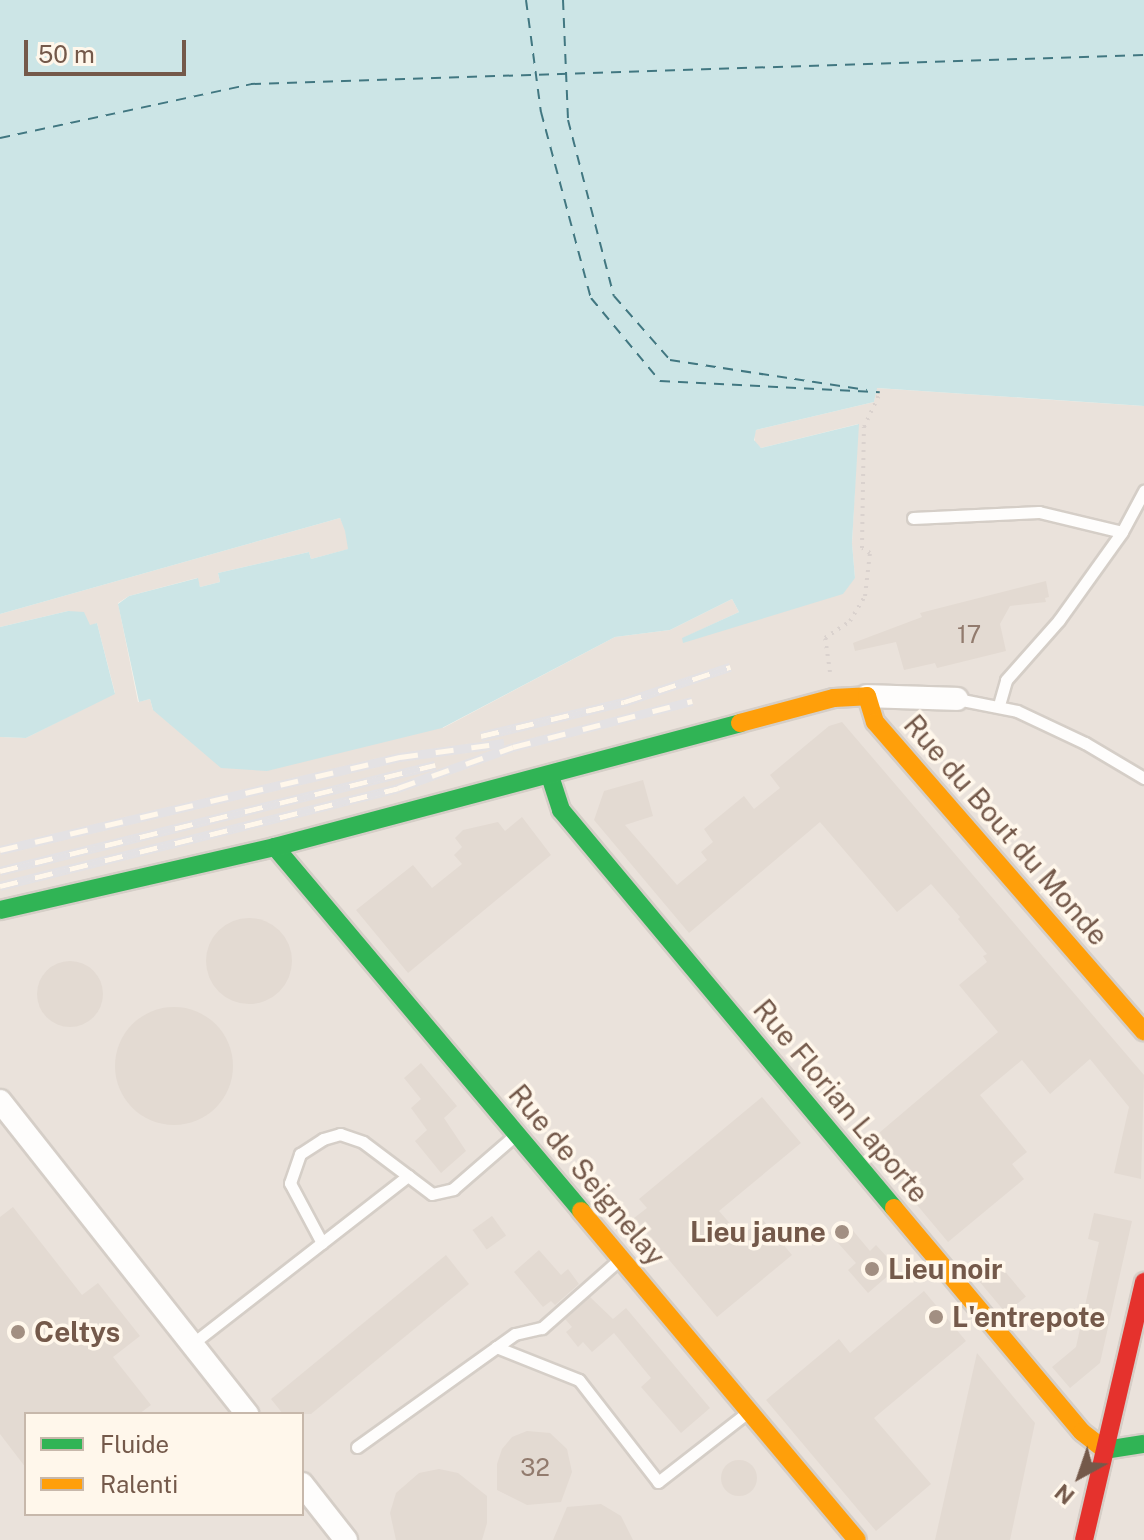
<!DOCTYPE html>
<style>
body{margin:0}
#map{position:relative;width:1144px;height:1540px;overflow:hidden;background:#f7f2ea;font-family:"Public Sans",sans-serif}
div>[style]{position:absolute}
[style*='--x']{left:calc(var(--x)*1px);top:calc(var(--y)*1px);width:calc(var(--w)*1px);rotate:calc(var(--a)*1deg)}
.industrial>*{inset:0;background:#eae2db}
.water>*{inset:0;background:#cce5e6}
.ferry>*{height:2px;margin-top:-1px;transform-origin:0;background:repeating-linear-gradient(90deg,#417781 0 10px,transparent 0 18px)}
.building>*{inset:0;background:#e3dad2;transform-origin:0 0}
.round{border-radius:50%}
.path>*{height:4px;margin-top:-2px;transform-origin:0;background:repeating-linear-gradient(90deg,#dad2ce 0 2px,transparent 0 8px)}
.roads{filter:drop-shadow(2px 0 #d5cec7) drop-shadow(-2px 0 #d5cec7) drop-shadow(0 2px #d5cec7) drop-shadow(0 -2px #d5cec7)}
.lane>*{height:11px;margin:-5.5px;padding:0 5.5px;transform-origin:5.5px;border-radius:5.5px;background:#fefdfc}
.street>*{height:22px;margin:-11px;padding:0 11px;transform-origin:11px;border-radius:11px;background:#fefdfc}
.fast>*{height:18px;margin:-9px;padding:0 9px;transform-origin:9px;border-radius:9px;background:#30b455}
.slow>*{height:18px;margin:-9px;padding:0 9px;transform-origin:9px;border-radius:9px;background:#ff9f0a}
.jam>*{height:18px;margin:-9px;padding:0 9px;transform-origin:9px;border-radius:9px;background:#e5322d}
.rail>*{height:9px;margin-top:-4.5px;transform-origin:0;background:repeating-linear-gradient(90deg,#fff7eb 0 18px,#e4e2e4 0 36px);box-sizing:border-box;border-block:2px solid #e4e2e4}
.dots>*{width:22px;height:22px;translate:-50% -50%;box-sizing:border-box;border:4px solid #fff7eb;border-radius:50%}
span{translate:-50% -50%;white-space:nowrap;text-align:center;line-height:1.15;-webkit-text-stroke:7px #fff7eb;paint-order:stroke}
.number-label{font-size:24px;color:#927b6e}
.number-label span{-webkit-text-stroke-width:0}
.street-label{font-size:28px;color:#74594a}
.poi-label{font-size:28px;color:#74594a;font-weight:700}
.right{translate:-100% -50%;text-align:right}
.left{translate:0 -50%;text-align:left}
.legend{position:absolute;left:24px;top:1412px;width:280px;height:104px;box-sizing:border-box;background:#fff7eb;border:2px solid #c7b8ab;margin:0;padding:10px 14px;list-style:none;font-size:24px;color:#74594a}
.legend li{display:flex;align-items:center;gap:16px;height:40px}
.legend b{width:40px;border:2px solid #c7b8ab}
.north{position:absolute;left:1040px;top:1436px;width:80px;height:80px;-webkit-text-stroke:6px #fff7eb;paint-order:stroke;rotate:220deg;font-size:22px;font-weight:700;line-height:32px;text-align:center;color:#74594a}
.north::after{content:'';display:block;margin:auto;width:28px;height:36px;background:#74594a;clip-path:polygon(50% 0,100% 100%,50% 72%,0 100%)}
.scale{position:absolute;left:24px;top:40px;width:162px;height:36px;box-sizing:border-box;border:4px solid #74594a;border-top:0;padding-left:10px;font-size:24px;line-height:28px;white-space:nowrap;color:#74594a;-webkit-text-stroke:6px #fff7eb;paint-order:stroke}
</style>
<div id="map">
<div class="industrial">
<div style="clip-path:polygon(evenodd,876px 388px,1144px 406px,1144px 1540px,0 1540px,0 737px,26px 738px,115px 693px,97px 623px,90px 626px,68px 611px,0 627px,0 614px,340px 518px,443px 728px,615px 637px,670px 630px,732px 599px,739px 612px,683px 638px,855px 578px,852px 544px,858px 424px,761px 448px,755px 443px,754px 435px,756px 430px,874px 402px,876px 388px,349px 549px,153px 710px,150px 699px,138px 702px,118px 603px,129px 596px,197px 578px,200px 587px,220px 582px,218px 573px,309px 552px,311px 559px,349px 549px,876px 388px,26px 1414px,302px 1414px,302px 1514px,26px 1514px,26px 1414px)"></div>
</div>
<div class="water">
<div style="clip-path:polygon(0 0,1144px 0,1144px 406px,877px 388px,874px 402px,756px 430px,754px 440px,761px 448px,859px 424px,852px 543px,855px 578px,843px 594px,683px 643px,682px 638px,739px 612px,732px 599px,670px 630px,615px 637px,442px 728px,267px 771px,221px 768px,153px 710px,150px 699px,139px 702px,118px 604px,129px 596px,198px 578px,200px 587px,220px 582px,218px 573px,309px 552px,311px 559px,348px 549px,345px 531px,340px 518px,0 614px)"></div>
<div style="clip-path:polygon(68px 611px,84px 612px,90px 625px,97px 623px,115px 694px,26px 738px,0 737px,0 627px)"></div>
</div>
<div class="ferry">
<div style="--x:526;--y:0;--w:113;--a:82.4"></div>
<div style="--x:541;--y:112;--w:193;--a:75"></div>
<div style="--x:591;--y:298;--w:108;--a:50.3"></div>
<div style="--x:660;--y:381;--w:220;--a:2.9"></div>
<div style="--x:563;--y:0;--w:120;--a:87.6"></div>
<div style="--x:568;--y:120;--w:182;--a:75.4"></div>
<div style="--x:614;--y:296;--w:85;--a:48.8"></div>
<div style="--x:670;--y:360;--w:199;--a:8.7"></div>
<div style="--x:0;--y:138;--w:257;--a:-12.1"></div>
<div style="--x:251;--y:84;--w:893;--a:-1.86"></div>
</div>
<div class="building">
<div style="clip-path:polygon(1046px 581px,1049px 597px,1045px 598px,1046px 602px,1010px 606px,1000px 624px,1006px 651px,937px 668px,935px 663px,904px 670px,896px 642px,855px 651px,853px 643px,922px 617px,920px 613px)"></div>
<div style="clip-path:polygon(842px 722px,1144px 1075px,1141px 1179px,1114px 1173px,1129px 1107px,1090px 1059px,1050px 1094px,1022px 1060px,980px 1095px,1027px 1152px,1012px 1164px,1024px 1179px,948px 1242px,866px 1144px,998px 1032px,959px 985px,987px 962px,983px 956px,987px 954px,958px 919px,960px 917px,931px 884px,897px 912px,820px 822px,689px 933px,594px 820px,604px 791px,643px 780px,653px 816px,625px 825px,677px 885px,707px 860px,701px 852px,713px 842px,704px 829px,744px 796px,754px 809px,780px 788px,770px 775px,829px 726px)"></div>
<div style="clip-path:polygon(522px 817px,551px 855px,408px 973px,356px 910px,413px 865px,432px 888px,462px 864px,454px 855px,462px 847px,455px 838px,463px 830px,498px 822px,505px 831px)"></div>
<div class="round" style="left:206px;top:918px;width:86px;height:86px"></div>
<div class="round" style="left:37px;top:961px;width:66px;height:66px"></div>
<div class="round" style="left:115px;top:1007px;width:118px;height:118px"></div>
<div style="clip-path:polygon(421px 1063px,457px 1106px,444px 1118px,466px 1151px,441px 1173px,415px 1141px,427px 1130px,411px 1108px,421px 1099px,404px 1078px)"></div>
<div style="clip-path:polygon(762px 1097px,801px 1143px,719px 1211px,741px 1236px,762px 1219px,792px 1255px,717px 1317px,634px 1218px,647px 1208px,639px 1199px)"></div>
<div style="clip-path:polygon(13px 1207px,82px 1295px,98px 1283px,140px 1336px,113px 1357px,151px 1405px,139px 1414px,26px 1414px,26px 1468px,0 1434px,0 1217px)"></div>
<div style="clip-path:polygon(1094px 1213px,1132px 1221px,1100px 1363px,1070px 1388px,1052px 1367px,1076px 1347px,1099px 1242px,1088px 1239px)"></div>
<div style="left:492px;top:1216px;width:24px;height:24px;rotate:54deg"></div>
<div style="clip-path:polygon(844px 1220px,870px 1251px,876px 1245px,897px 1268px,868px 1293px,848px 1270px,856px 1263px,829px 1233px)"></div>
<div style="clip-path:polygon(539px 1250px,561px 1275px,568px 1269px,579px 1284px,555px 1305px,551px 1301px,543px 1307px,514px 1272px)"></div>
<div style="clip-path:polygon(446px 1255px,469px 1284px,311px 1414px,283px 1414px,271px 1399px)"></div>
<div style="left:997px;top:1262px;width:45px;height:26px;rotate:50deg"></div>
<div style="clip-path:polygon(924px 1291px,966px 1341px,874px 1418px,931px 1484px,876px 1531px,766px 1400px,839px 1339px,850px 1353px)"></div>
<div style="clip-path:polygon(590px 1297px,613px 1319px,626px 1308px,710px 1408px,681px 1433px,641px 1387px,651px 1378px,614px 1333px,592px 1352px,583px 1342px,578px 1347px,566px 1332px,572px 1327px,565px 1319px)"></div>
<div style="clip-path:polygon(977px 1353px,1035px 1423px,1010px 1540px,935px 1540px)"></div>
<div style="clip-path:polygon(527px 1431px,550px 1433px,567px 1449px,572px 1472px,561px 1502px,527px 1505px,497px 1490px,497px 1464px,502px 1449px,512px 1437px)"></div>
<div class="round" style="left:721px;top:1460px;width:36px;height:36px"></div>
<div style="clip-path:polygon(439px 1469px,458px 1473px,487px 1496px,487px 1523px,482px 1540px,396px 1540px,390px 1513px,396px 1493px,419px 1473px)"></div>
<div style="clip-path:polygon(601px 1504px,621px 1516px,633px 1540px,553px 1540px,567px 1507px)"></div>
</div>
<div class="path">
<div style="--x:830;--y:672;--w:34;--a:-98"></div>
<div style="--x:825;--y:638;--w:30;--a:-34"></div>
<div style="--x:850;--y:621;--w:29;--a:-59"></div>
<div style="--x:865;--y:596;--w:43;--a:-83.4"></div>
<div style="--x:870;--y:553;--w:9;--a:-148"></div>
<div style="--x:862;--y:548;--w:121;--a:-89.1"></div>
<div style="--x:864;--y:427;--w:38;--a:-65"></div>
</div>
<div class="roads">
<div class="lane">
<div style="--x:913;--y:518;--w:126;--a:-2.7"></div>
<div style="--x:1039;--y:512;--w:85;--a:13.5"></div>
<div style="--x:957;--y:699;--w:61;--a:11.3"></div>
<div style="--x:1017;--y:711;--w:75;--a:25.2"></div>
<div style="--x:1085;--y:743;--w:69;--a:30.7"></div>
<div style="--x:999;--y:705;--w:26;--a:-74"></div>
<div style="--x:1006;--y:680;--w:80;--a:-48.5"></div>
<div style="--x:1059;--y:620;--w:108;--a:-54.4"></div>
<div style="--x:1122;--y:532;--w:47;--a:-61.8"></div>
<div style="--x:322;--y:1243;--w:68;--a:-118.1"></div>
<div style="--x:290;--y:1183;--w:31;--a:-71"></div>
<div style="--x:300;--y:1154;--w:27;--a:-33"></div>
<div style="--x:323;--y:1139;--w:18;--a:-16"></div>
<div style="--x:340;--y:1134;--w:24;--a:19"></div>
<div style="--x:363;--y:1142;--w:86;--a:37"></div>
<div style="--x:432;--y:1194;--w:22;--a:-13"></div>
<div style="--x:453;--y:1189;--w:79;--a:-40.9"></div>
<div style="--x:192;--y:1344;--w:274;--a:-37.9"></div>
<div style="--x:496;--y:1347;--w:89;--a:21.7"></div>
<div style="--x:579;--y:1380;--w:129;--a:52.2"></div>
<div style="--x:658;--y:1482;--w:114;--a:-37.9"></div>
<div style="--x:357;--y:1447;--w:194;--a:-35.6"></div>
<div style="--x:515;--y:1334;--w:28;--a:-13"></div>
<div style="--x:542;--y:1328;--w:104;--a:-41.5"></div>
</div>
<div class="street">
<div style="--x:867;--y:696;--w:90;--a:1.9"></div>
<div style="--x:0;--y:1101;--w:399;--a:51.7"></div>
<div style="--x:302;--y:1484;--w:71;--a:51.8"></div>
</div>
<div class="fast">
<div style="--x:550;--y:776;--w:36;--a:72"></div>
<div style="--x:561;--y:810;--w:519;--a:50.08"></div>
<div style="--x:275;--y:847;--w:476;--a:49.9"></div>
<div style="--x:0;--y:910;--w:282;--a:-12.9"></div>
<div style="--x:275;--y:847;--w:481;--a:-14.9"></div>
<div style="--x:1105;--y:1450;--w:39;--a:-9"></div>
</div>
<div class="slow">
<div style="--x:740;--y:723;--w:97;--a:-14.9"></div>
<div style="--x:834;--y:698;--w:33;--a:-3"></div>
<div style="--x:867;--y:696;--w:27;--a:73"></div>
<div style="--x:875;--y:722;--w:410;--a:49"></div>
<div style="--x:894;--y:1208;--w:292;--a:50"></div>
<div style="--x:1082;--y:1432;--w:29;--a:38"></div>
<div style="--x:581;--y:1211;--w:429;--a:50"></div>
</div>
<div class="jam">
<div style="--x:1084;--y:1540;--w:265;--a:-76.9"></div>
</div>
</div>
<div class="rail">
<div style="--x:481;--y:736;--w:147;--a:-13.4"></div>
<div style="--x:624;--y:702;--w:112;--a:-18.3"></div>
<div style="--x:0;--y:850;--w:411;--a:-13.1"></div>
<div style="--x:400;--y:757;--w:105;--a:-7.7"></div>
<div style="--x:0;--y:871;--w:448;--a:-13.7"></div>
<div style="--x:0;--y:886;--w:410;--a:-13.8"></div>
<div style="--x:398;--y:788;--w:122;--a:-19.6"></div>
<div style="--x:513;--y:747;--w:185;--a:-14.4"></div>
</div>
<div class="dots">
<div style="left:842px;top:1232px;background:#a28f82"></div>
<div style="left:872px;top:1269px;background:#a28f82"></div>
<div style="left:936px;top:1317px;background:#a28f82"></div>
<div style="left:18px;top:1332px;background:#a28f82"></div>
</div>
<div class="number-label">
<span style="left:969px;top:635px">17</span>
<span style="left:535px;top:1468px">32</span>
</div>
<div class="street-label">
<span style="left:1006px;top:830px;rotate:49deg">Rue du Bout du Monde</span>
<span style="left:841px;top:1101px;rotate:50deg">Rue Florian Laporte</span>
<span style="left:587px;top:1175px;rotate:50deg">Rue de Seignelay</span>
</div>
<div class="poi-label">
<span class="right" style="left:826px;top:1232px">Lieu jaune</span>
<span class="left" style="left:888px;top:1269px">Lieu noir</span>
<span class="left" style="left:952px;top:1317px">L'entrepote</span>
<span class="left" style="left:34px;top:1332px">Celtys</span>
</div>
<ul class="legend">
<li><b style="height:10px;background:#30b455"></b>Fluide</li>
<li><b style="height:10px;background:#ff9f0a"></b>Ralenti</li>
</ul>
<div class="north">N</div>
<div class="scale">50 m</div>
</div>
